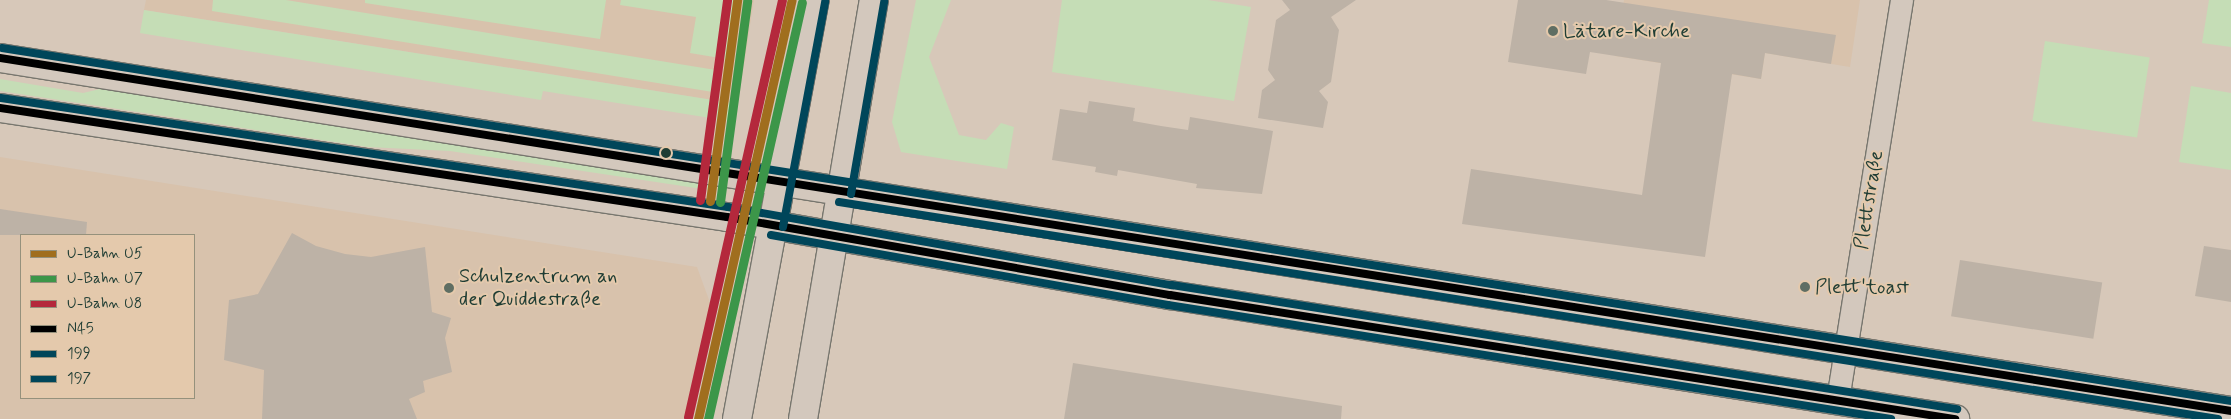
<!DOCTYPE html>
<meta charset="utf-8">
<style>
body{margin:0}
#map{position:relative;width:2231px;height:419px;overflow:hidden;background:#d7c8b9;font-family:Mynerve,sans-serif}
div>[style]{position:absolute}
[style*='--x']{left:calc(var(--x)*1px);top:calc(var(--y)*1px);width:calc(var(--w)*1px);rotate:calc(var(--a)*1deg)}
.built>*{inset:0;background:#d8c2ac}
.green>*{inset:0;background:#c5ddb6;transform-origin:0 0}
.building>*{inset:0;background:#bdb2a6;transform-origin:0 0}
.roads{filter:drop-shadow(1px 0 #77766e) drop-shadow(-1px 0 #77766e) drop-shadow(0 1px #77766e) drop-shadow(0 -1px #77766e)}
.street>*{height:22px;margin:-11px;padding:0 11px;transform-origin:11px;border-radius:11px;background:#d3c8bd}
.secondary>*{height:28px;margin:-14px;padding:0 14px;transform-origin:14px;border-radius:14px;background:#d3c8bd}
.bus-1>*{height:8px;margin:-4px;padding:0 4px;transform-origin:4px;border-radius:4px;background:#000}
.bus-2>*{height:8px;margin:-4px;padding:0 4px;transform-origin:4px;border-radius:4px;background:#00465a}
.bus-3>*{height:8px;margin:-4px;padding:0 4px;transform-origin:4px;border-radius:4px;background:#00465a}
.metro-1>*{height:9px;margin:-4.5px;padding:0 4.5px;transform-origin:4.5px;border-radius:4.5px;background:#a06e1e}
.metro-2>*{height:9px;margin:-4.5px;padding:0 4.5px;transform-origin:4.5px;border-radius:4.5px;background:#3c9649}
.metro-3>*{height:9px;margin:-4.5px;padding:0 4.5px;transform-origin:4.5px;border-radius:4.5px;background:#b4283c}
.dots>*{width:14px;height:14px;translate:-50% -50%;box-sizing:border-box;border:2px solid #e4c9ac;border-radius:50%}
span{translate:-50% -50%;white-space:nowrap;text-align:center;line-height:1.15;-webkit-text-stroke:4px #e4c9ac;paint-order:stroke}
.poi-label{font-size:20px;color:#1f3d34}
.left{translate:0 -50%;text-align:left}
.street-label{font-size:20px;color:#1f3d34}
.legend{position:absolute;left:20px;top:234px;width:175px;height:165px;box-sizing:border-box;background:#e4c9ac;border:1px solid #95917c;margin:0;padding:6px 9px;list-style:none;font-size:15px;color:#1f3d34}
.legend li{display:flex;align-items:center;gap:10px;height:25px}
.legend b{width:25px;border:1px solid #95917c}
</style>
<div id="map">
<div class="built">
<div style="clip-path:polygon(146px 0,754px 0,738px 104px,144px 10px)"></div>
<div style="clip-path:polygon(1624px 0,1860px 0,1850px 67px,1765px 53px,1761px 79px,1615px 56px)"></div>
<div style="clip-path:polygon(evenodd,0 157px,697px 267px,712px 308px,693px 419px,0 419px,0 157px,21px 235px,194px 235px,194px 398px,21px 398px,21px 235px)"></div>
</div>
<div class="green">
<div style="clip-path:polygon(213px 0,286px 0,722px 71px,719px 93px,212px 11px)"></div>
<div style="clip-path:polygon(365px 0,606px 0,600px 39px,365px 3px)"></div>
<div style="clip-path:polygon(621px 0,742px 0,739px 24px,731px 23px,726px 59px,690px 53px,696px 17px,620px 5px)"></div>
<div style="clip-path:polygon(916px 0,951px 0,929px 57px,959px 135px,986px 140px,1001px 123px,1014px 127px,1007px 169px,901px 152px,892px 122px)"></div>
<div style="clip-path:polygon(1062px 0,1208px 0,1251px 7px,1234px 101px,1052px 72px)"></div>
<div style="clip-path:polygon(2209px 0,2231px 0,2231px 47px,2202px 43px)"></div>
<div style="clip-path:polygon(144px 10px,738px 104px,735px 122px,543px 91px,541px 100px,140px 33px)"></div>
<div style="left:2045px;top:41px;width:106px;height:81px;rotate:9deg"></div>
<div style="clip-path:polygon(0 79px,83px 93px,121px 84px,710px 179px,709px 190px,450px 151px,368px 147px,0 91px)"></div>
<div style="clip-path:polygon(2191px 86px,2231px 93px,2231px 170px,2179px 162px)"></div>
</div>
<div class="building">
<div style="clip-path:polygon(1282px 0,1356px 0,1331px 17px,1339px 30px,1331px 82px,1319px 91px,1328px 102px,1323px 128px,1258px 118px,1262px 90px,1275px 80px,1268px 70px,1276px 20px,1290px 10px)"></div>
<div style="clip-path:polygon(1518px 0,1606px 0,1836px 35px,1831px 64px,1765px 53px,1761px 79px,1732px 74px,1705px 257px,1462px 224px,1471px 169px,1642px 195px,1661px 63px,1590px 52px,1586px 74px,1508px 62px)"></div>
<div style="clip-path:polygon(1089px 101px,1135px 108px,1133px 121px,1161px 126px,1188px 130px,1190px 117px,1273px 131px,1262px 194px,1196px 188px,1197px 184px,1118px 170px,1117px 176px,1095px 172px,1096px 167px,1052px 160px,1060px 109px,1087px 113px)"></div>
<div style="clip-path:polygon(0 209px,87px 222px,86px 235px,0 235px)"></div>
<div style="clip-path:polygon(292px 233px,316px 246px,345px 254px,371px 257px,425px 247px,432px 312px,451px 318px,445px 338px,452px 372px,423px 381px,425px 392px,409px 399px,417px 419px,262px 419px,264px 370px,224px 360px,229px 300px,258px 294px)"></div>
<div style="clip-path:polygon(2204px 246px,2231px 250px,2231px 302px,2195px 296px)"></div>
<div style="left:1960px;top:260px;width:144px;height:57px;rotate:9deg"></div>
<div style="clip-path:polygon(1073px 363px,1342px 406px,1341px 419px,1064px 419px)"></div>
</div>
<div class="roads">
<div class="street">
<div style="--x:1838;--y:400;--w:405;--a:-80.9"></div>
</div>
<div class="secondary">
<div style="--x:0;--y:58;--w:2259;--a:8.99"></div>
<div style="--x:0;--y:108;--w:735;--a:8.53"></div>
<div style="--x:727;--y:217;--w:450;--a:10"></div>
<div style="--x:1170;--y:295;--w:795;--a:8.98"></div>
<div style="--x:737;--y:419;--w:426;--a:-79.5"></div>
<div style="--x:803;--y:419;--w:425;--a:-80.4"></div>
</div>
</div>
<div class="bus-1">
<div style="--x:0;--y:58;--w:2259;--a:8.99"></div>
<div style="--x:0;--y:108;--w:735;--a:8.53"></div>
<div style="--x:727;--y:217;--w:450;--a:10"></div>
<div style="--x:1170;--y:295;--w:795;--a:8.98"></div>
</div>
<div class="bus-2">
<div style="--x:851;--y:194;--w:195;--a:-80.2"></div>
<div style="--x:839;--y:202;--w:1396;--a:8.94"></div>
<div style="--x:783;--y:227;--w:229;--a:-79.4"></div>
<div style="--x:771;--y:235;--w:403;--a:10"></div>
<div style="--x:1168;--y:305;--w:732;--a:8.96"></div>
</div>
<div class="bus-3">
<div style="--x:2;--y:48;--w:2257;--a:9"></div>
<div style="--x:1;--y:98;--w:735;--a:8.53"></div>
<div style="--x:728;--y:207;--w:451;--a:10"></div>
<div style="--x:1172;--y:285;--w:795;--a:8.98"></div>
</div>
<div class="metro-1">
<div style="--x:710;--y:201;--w:203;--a:-82.3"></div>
<div style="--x:698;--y:419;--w:429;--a:-77.4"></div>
</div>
<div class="metro-2">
<div style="--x:720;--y:202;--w:203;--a:-82.3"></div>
<div style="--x:708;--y:419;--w:427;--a:-77.3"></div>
</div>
<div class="metro-3">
<div style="--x:700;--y:200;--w:202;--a:-82.3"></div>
<div style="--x:688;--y:417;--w:427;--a:-77.3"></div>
</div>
<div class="dots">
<div style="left:1553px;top:31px;background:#5f6e63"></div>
<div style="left:666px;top:153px;background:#1f3d34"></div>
<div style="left:1805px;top:287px;background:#5f6e63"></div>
<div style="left:449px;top:288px;background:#5f6e63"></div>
</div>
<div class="poi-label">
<span class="left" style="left:1563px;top:31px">Lätare-Kirche</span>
<span class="left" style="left:459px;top:288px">Schulzentrum an<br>der Quiddestraße</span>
<span class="left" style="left:1815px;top:287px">Plett'toast</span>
</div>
<div class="street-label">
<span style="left:1869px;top:200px;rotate:-81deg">Plettstraße</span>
</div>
<ul class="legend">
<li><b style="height:6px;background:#a06e1e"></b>U-Bahn U5</li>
<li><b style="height:6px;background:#3c9649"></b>U-Bahn U7</li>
<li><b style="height:6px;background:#b4283c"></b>U-Bahn U8</li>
<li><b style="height:6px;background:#000"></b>N45</li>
<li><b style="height:6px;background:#00465a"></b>199</li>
<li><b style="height:6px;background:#00465a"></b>197</li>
</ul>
</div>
